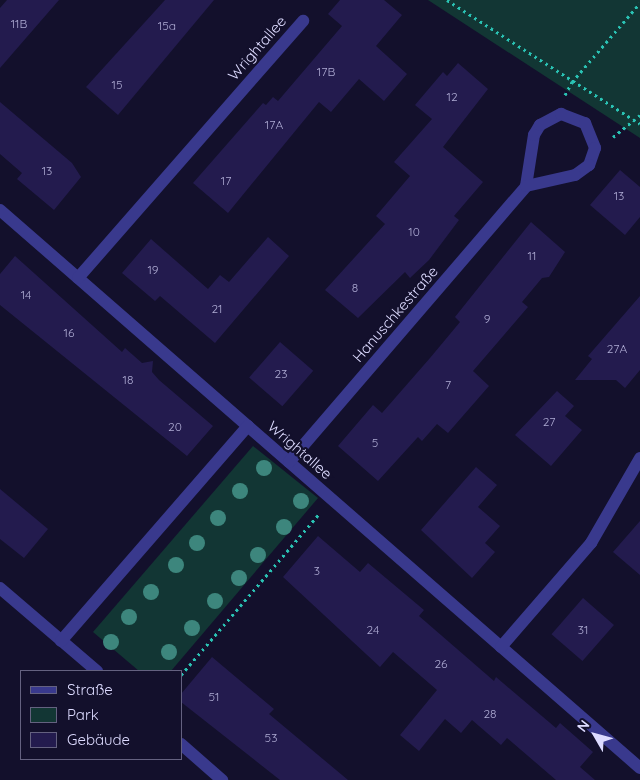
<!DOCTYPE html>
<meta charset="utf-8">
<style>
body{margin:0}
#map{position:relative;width:640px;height:780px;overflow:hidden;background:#13102c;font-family:Quicksand,sans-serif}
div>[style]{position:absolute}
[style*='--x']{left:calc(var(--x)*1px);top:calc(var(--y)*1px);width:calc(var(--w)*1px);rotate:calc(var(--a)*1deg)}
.green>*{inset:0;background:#123634}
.building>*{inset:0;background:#231b4e;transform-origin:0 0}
.path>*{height:3px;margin-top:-1.5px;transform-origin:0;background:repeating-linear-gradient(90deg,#2ac3b4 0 2.5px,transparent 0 6.5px)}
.street>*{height:12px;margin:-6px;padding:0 6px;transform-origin:6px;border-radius:6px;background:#39398d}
.trees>*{width:16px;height:16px;margin:-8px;border-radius:50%;background:#3d867d}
span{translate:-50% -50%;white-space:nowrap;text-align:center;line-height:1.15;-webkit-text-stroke:4.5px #13102c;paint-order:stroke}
.number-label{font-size:12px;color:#aeabd3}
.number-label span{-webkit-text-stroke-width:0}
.street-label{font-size:15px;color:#dddbff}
.legend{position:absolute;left:20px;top:670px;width:162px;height:90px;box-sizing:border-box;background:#13102c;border:1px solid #646180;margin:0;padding:6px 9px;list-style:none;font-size:15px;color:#dddbff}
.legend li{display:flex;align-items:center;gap:10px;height:25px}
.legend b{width:25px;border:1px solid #646180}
.north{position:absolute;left:570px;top:710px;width:50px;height:50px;-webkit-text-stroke:4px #13102c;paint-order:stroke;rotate:308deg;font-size:14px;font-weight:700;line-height:20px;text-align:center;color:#dddbff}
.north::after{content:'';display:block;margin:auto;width:18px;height:22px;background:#dddbff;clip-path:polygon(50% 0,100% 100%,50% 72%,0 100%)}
</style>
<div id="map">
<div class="green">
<div style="clip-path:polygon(428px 0,640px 0,640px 138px)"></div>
<div style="clip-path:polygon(253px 446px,318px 498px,171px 671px,139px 671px,93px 632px)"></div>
</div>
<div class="building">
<div style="clip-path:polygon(7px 0,59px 0,0 68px,0 8px)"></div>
<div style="clip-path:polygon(165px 0,214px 0,118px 115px,86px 87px)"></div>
<div style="clip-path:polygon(340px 0,384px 0,402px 15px,376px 46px,407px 74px,384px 101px,359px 79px,331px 112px,319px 102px,228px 213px,193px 183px,263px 103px,266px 105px,273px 97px,278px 101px,342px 26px,328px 14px)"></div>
<div style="clip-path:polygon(458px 63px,488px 89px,443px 147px,483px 182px,454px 216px,459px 220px,429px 260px,410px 278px,405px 272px,358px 318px,325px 290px,385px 224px,376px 216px,410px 176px,394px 162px,432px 119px,415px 105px,443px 72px,447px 76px)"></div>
<div style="clip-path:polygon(0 102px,72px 163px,81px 177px,54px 210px,17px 179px,22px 173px,0 154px)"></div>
<div style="clip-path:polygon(620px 170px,640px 187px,640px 217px,625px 235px,590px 205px)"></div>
<div style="clip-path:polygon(531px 222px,565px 252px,549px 277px,542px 278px,522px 302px,528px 307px,473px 371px,489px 386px,448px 433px,437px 424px,422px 441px,418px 437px,378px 481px,338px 446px,373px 405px,382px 413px,430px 358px,460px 322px,455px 317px)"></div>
<div style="clip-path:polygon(268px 237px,289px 256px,215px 343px,160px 296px,155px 301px,122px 273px,151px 239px,208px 289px,220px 275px,229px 282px)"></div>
<div style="clip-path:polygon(15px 256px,122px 352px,125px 348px,142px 363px,153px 361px,152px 372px,159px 380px,213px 426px,187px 456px,0 305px,0 274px)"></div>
<div style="clip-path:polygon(640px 296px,640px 370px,625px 388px,616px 380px,575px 380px,592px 359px,588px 356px)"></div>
<div style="left:280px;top:342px;width:44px;height:47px;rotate:41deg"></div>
<div style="clip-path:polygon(557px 391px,574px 406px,565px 416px,582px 430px,551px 466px,515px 435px)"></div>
<div style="clip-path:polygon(476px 467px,497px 485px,478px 507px,500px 526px,485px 543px,495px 552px,472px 578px,421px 530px)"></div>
<div style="clip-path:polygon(0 489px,48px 529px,24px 558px,0 539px)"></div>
<div style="clip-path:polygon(640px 521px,640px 575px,613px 552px)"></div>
<div style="clip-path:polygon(318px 536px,360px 572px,368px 563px,424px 610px,419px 616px,494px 681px,496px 677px,556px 728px,560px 723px,593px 752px,580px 767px,595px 780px,556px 780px,507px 738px,501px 745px,472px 720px,461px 733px,445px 719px,419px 751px,400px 735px,437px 690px,393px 652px,380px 667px,283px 577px)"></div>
<div style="left:583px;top:598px;width:41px;height:48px;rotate:41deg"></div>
<div style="clip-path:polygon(212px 657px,274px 709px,269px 714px,348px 780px,280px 780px,181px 702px,181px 694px)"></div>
</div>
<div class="path">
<div style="--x:447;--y:0;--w:229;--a:32.7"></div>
<div style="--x:565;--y:95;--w:15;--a:-62"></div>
<div style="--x:572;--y:82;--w:104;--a:-49.3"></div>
<div style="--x:613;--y:137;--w:35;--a:-39"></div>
<div style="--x:181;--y:675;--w:212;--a:-49.4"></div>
</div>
<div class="street">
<div style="--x:0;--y:210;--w:849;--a:41.08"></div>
<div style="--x:78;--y:278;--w:342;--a:-48.8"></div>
<div style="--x:289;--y:462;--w:364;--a:-49.3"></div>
<div style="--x:526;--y:186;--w:52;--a:-81.1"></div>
<div style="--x:534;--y:135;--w:12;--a:-59"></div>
<div style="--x:540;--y:125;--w:24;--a:-28"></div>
<div style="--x:561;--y:114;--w:26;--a:21"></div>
<div style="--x:585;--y:123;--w:27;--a:68"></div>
<div style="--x:595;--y:148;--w:18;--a:109"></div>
<div style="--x:589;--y:165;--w:17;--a:144"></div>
<div style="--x:575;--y:175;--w:50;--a:167.3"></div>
<div style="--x:0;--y:588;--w:128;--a:40.6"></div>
<div style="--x:61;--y:641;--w:285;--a:-49"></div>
<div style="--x:501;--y:647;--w:138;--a:-49.1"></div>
<div style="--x:591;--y:543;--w:98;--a:-60"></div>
<div style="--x:181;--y:744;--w:55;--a:41.3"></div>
</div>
<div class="trees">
<div style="left:264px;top:468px"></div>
<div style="left:240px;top:491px"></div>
<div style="left:301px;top:501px"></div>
<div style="left:218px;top:518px"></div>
<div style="left:284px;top:527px"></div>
<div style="left:197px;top:543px"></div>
<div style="left:258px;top:555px"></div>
<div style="left:176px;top:565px"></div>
<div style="left:239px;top:578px"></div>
<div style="left:151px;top:592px"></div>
<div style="left:215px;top:601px"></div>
<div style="left:129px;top:617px"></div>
<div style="left:192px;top:628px"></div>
<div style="left:111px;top:642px"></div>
<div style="left:169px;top:652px"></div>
</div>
<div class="number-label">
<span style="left:19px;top:24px">11B</span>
<span style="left:167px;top:26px">15a</span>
<span style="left:326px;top:72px">17B</span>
<span style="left:117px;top:85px">15</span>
<span style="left:452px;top:97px">12</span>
<span style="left:274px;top:125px">17A</span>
<span style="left:47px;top:171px">13</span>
<span style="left:226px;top:181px">17</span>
<span style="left:619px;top:196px">13</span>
<span style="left:414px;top:232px">10</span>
<span style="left:532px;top:256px">11</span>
<span style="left:153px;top:270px">19</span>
<span style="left:355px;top:288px">8</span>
<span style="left:26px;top:295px">14</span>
<span style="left:217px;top:309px">21</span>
<span style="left:487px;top:319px">9</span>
<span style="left:69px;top:333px">16</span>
<span style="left:617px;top:349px">27A</span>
<span style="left:281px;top:374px">23</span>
<span style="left:128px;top:380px">18</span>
<span style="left:448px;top:385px">7</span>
<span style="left:549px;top:422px">27</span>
<span style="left:175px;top:427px">20</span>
<span style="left:375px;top:443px">5</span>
<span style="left:317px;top:571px">3</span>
<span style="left:373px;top:630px">24</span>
<span style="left:583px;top:630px">31</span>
<span style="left:441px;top:664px">26</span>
<span style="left:214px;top:697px">51</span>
<span style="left:490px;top:714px">28</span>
<span style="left:271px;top:738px">53</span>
</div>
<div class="street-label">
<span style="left:257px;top:48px;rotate:-49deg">Wrightallee</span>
<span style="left:395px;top:314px;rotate:-49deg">Hanuschkestraße</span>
<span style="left:300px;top:450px;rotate:41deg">Wrightallee</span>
</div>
<ul class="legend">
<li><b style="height:6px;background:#39398d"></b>Straße</li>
<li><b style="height:14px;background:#123634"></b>Park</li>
<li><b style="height:14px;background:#231b4e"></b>Gebäude</li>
</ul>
<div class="north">N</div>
</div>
